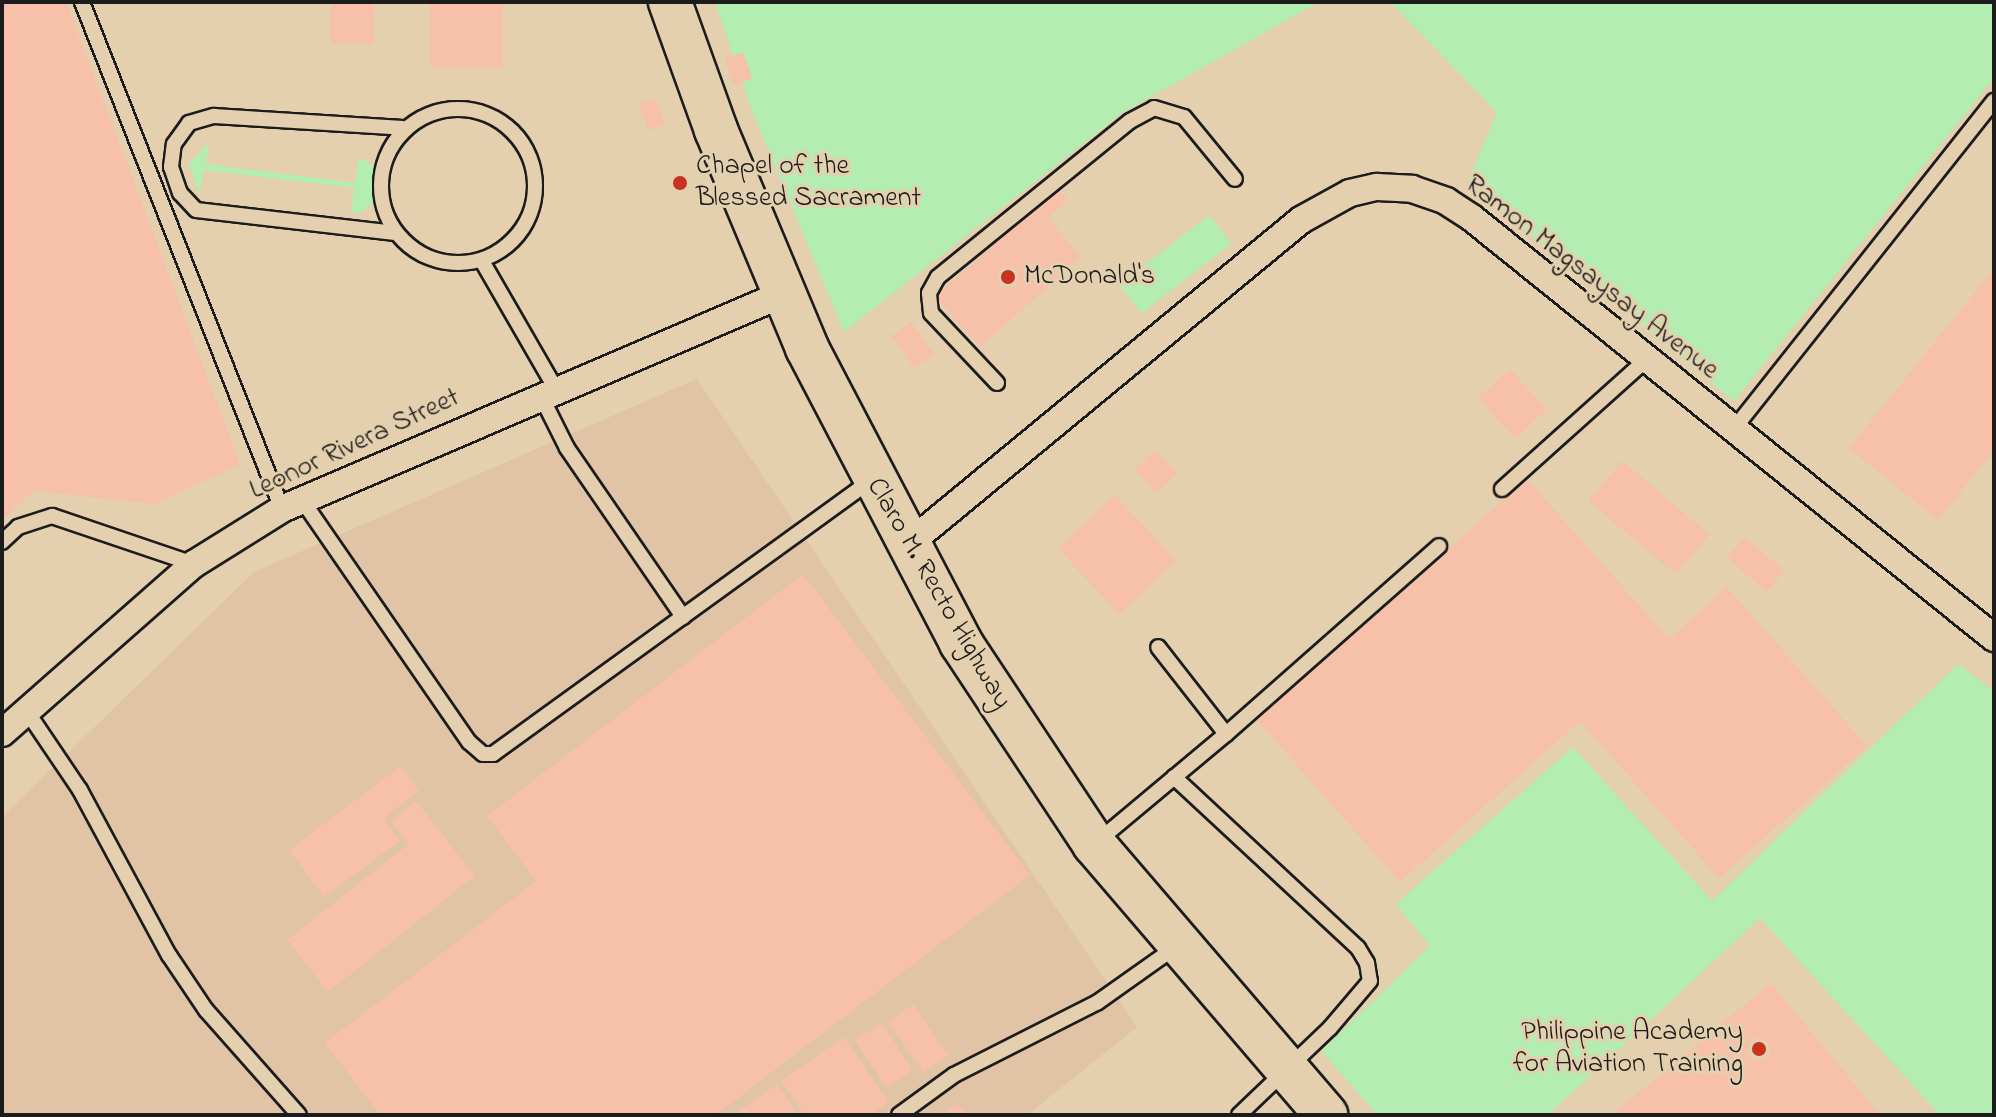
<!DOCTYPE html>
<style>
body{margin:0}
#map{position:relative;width:1996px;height:1117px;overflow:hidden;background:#e4cfae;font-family:"Indie Flower",sans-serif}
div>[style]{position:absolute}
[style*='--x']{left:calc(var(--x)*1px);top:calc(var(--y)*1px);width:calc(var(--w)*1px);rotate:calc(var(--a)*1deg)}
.built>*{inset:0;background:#e1c3a6}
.green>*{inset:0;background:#b3edb1;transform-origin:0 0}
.building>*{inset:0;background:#f6c0a9;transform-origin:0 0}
.roads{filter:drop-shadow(2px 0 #1c1c1c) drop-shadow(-2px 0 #1c1c1c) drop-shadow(0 2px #1c1c1c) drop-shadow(0 -2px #1c1c1c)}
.lane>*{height:14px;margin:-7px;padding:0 7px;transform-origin:7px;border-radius:7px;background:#e4cfae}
.lane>.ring{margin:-7px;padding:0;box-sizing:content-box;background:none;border:14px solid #e4cfae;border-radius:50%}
.street>*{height:26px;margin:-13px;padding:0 13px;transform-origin:13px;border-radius:13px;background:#e4cfae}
.primary>*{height:42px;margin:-21px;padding:0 21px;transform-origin:21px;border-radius:21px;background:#e4cfae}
.dots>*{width:22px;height:22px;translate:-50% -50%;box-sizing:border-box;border:4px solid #e4cfae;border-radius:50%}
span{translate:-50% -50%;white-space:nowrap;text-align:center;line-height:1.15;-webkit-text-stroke:6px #e4cfae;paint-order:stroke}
.poi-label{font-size:28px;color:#1c1c1c}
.left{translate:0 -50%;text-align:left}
.right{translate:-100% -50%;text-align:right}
.street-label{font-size:28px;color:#1c1c1c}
.frame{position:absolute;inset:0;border:4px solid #1c1c1c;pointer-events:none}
</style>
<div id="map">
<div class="built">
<div style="clip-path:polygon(697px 379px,1137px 1027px,1027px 1115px,2px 1115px,2px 817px,254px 572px)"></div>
</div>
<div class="green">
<div style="clip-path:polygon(715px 2px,1319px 2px,1122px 113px,844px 332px,752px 111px)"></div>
<div style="clip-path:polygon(1390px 2px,1994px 2px,1994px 78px,1734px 401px,1467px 184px,1497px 112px)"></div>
<div style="clip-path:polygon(209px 142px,206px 164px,355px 183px,359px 159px,364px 160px,374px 166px,381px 189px,376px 201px,359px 214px,351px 211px,354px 188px,204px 170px,199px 194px,189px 164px)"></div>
<div style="left:1209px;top:215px;width:36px;height:114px;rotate:52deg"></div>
<div style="clip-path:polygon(1958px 664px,1994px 691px,1994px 1115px,1940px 1115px,1760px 918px,1548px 1115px,1378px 1115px,1321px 1051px,1430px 946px,1396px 904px,1573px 747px,1712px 901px)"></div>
</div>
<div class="building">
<div style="clip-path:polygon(2px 2px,66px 2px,240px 464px,155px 504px,33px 491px,2px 521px)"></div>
<div style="left:331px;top:2px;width:43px;height:42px"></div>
<div style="left:430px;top:2px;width:73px;height:65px"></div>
<div style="left:743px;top:52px;width:28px;height:19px;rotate:71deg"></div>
<div style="left:656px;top:98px;width:28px;height:18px;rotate:71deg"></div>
<div style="clip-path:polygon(1057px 188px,1068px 200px,1048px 218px,1081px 257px,980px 347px,935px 297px)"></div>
<div style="clip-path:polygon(1994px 269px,1994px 450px,1938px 520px,1849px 448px)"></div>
<div style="left:911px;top:322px;width:39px;height:24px;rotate:55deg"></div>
<div style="left:1510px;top:369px;width:55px;height:43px;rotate:48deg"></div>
<div style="left:1155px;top:450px;width:32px;height:29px;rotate:46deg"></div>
<div style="left:1622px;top:461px;width:114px;height:52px;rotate:40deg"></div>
<div style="clip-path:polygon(1527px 479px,1669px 639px,1727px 587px,1867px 746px,1719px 878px,1580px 721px,1400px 882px,1257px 720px)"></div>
<div style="left:1115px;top:495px;width:90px;height:78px;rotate:47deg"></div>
<div style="left:1745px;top:537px;width:52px;height:27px;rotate:41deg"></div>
<div style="clip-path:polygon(803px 574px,1030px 875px,716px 1115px,380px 1115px,325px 1043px,536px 881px,487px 816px)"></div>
<div style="clip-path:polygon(401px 766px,419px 791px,384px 818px,400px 841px,324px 897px,289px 850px)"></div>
<div style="clip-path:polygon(416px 801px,475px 876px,328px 992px,287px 940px,409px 844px,391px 821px)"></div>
<div style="clip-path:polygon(1771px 983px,1880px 1115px,1612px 1115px)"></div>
<div style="left:914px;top:1004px;width:62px;height:31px;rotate:56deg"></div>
<div style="left:882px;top:1023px;width:56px;height:32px;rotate:57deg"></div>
<div style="clip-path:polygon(844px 1037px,889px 1102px,871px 1115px,805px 1115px,781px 1081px)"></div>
<div style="clip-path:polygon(778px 1084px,798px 1115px,732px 1115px)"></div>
<div style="clip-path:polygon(958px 1103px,967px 1115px,940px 1115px)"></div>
</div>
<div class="roads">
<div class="lane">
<div style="--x:82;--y:2;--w:545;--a:68.47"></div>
<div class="ring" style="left:381px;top:109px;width:140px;height:140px"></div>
<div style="--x:395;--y:233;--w:200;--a:-173.4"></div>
<div style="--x:196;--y:210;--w:23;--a:-133"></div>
<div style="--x:180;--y:193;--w:28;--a:-109"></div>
<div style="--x:171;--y:167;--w:23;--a:-83"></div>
<div style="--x:174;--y:144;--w:26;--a:-54"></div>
<div style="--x:189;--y:123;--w:26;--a:-16"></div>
<div style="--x:214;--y:116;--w:189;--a:3.6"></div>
<div style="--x:482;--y:261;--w:148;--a:60"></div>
<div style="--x:997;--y:383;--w:96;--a:-133.3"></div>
<div style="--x:931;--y:313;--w:20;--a:-96"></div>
<div style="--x:929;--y:293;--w:18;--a:-61"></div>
<div style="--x:938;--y:277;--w:247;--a:-39.1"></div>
<div style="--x:1130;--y:121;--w:27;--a:-28"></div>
<div style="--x:1154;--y:108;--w:31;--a:17"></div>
<div style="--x:1184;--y:117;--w:80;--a:50.6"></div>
<div style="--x:541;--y:396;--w:58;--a:63.4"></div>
<div style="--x:567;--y:448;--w:205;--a:55.5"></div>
<div style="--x:1733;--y:430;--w:420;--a:-51.6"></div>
<div style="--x:1502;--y:489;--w:193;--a:-41.9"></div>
<div style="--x:302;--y:500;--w:294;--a:55.4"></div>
<div style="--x:469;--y:742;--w:18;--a:41"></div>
<div style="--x:483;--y:754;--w:10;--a:0"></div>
<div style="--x:493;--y:754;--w:467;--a:-35.9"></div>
<div style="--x:2;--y:542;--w:22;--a:-43"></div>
<div style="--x:18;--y:527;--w:36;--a:-18"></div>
<div style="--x:52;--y:516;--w:150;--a:18.7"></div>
<div style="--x:26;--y:710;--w:97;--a:56"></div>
<div style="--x:80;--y:790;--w:187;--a:61.7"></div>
<div style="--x:169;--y:955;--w:66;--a:56.1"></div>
<div style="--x:206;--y:1010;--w:140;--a:48.5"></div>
<div style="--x:1226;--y:734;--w:284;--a:-41.4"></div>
<div style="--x:1174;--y:777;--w:251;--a:42.9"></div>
<div style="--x:1358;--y:948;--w:17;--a:59"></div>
<div style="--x:1367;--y:963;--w:18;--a:81"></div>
<div style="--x:1370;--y:981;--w:62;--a:130.4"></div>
<div style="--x:1330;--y:1028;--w:126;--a:136.3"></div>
<div style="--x:1098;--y:841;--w:167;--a:-39.9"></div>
<div style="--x:1226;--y:734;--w:110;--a:-128"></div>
<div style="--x:899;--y:1115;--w:68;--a:-36"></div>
<div style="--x:954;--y:1075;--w:161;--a:-26.9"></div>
<div style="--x:1098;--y:1002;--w:97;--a:-35.3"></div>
</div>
<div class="street">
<div style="--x:906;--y:546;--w:512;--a:-39.53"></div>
<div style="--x:1301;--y:220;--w:56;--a:-28.9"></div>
<div style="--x:1350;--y:193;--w:28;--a:-13"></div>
<div style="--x:1377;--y:187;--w:35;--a:3"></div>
<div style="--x:1412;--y:189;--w:36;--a:19"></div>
<div style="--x:1446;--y:201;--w:31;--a:33"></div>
<div style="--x:1472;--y:218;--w:670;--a:38.82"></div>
<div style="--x:2;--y:733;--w:256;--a:-41.4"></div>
<div style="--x:194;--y:564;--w:104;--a:-32"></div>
<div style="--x:282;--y:509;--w:545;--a:-23.23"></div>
</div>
<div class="primary">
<div style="--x:670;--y:2;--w:136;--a:70.2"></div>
<div style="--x:716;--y:130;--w:236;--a:67.3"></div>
<div style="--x:807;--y:348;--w:333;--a:62.4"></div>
<div style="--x:961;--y:643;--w:241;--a:56.5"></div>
<div style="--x:1094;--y:844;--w:357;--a:49.4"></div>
</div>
</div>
<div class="dots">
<div style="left:680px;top:183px;background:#c8321e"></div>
<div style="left:1008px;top:277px;background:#c8321e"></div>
<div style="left:1759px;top:1049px;background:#c8321e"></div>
</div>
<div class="poi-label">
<span class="left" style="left:696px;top:183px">Chapel of the<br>Blessed Sacrament</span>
<span class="left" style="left:1024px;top:277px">McDonald's</span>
<span class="right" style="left:1743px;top:1049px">Philippine Academy<br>for Aviation Training</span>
</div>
<div class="street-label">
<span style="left:1591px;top:278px;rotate:38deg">Ramon Magsaysay Avenue</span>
<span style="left:355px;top:445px;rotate:-25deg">Leonor Rivera Street</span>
<span style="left:938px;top:594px;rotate:60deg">Claro M. Recto Highway</span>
</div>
<div class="frame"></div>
</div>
